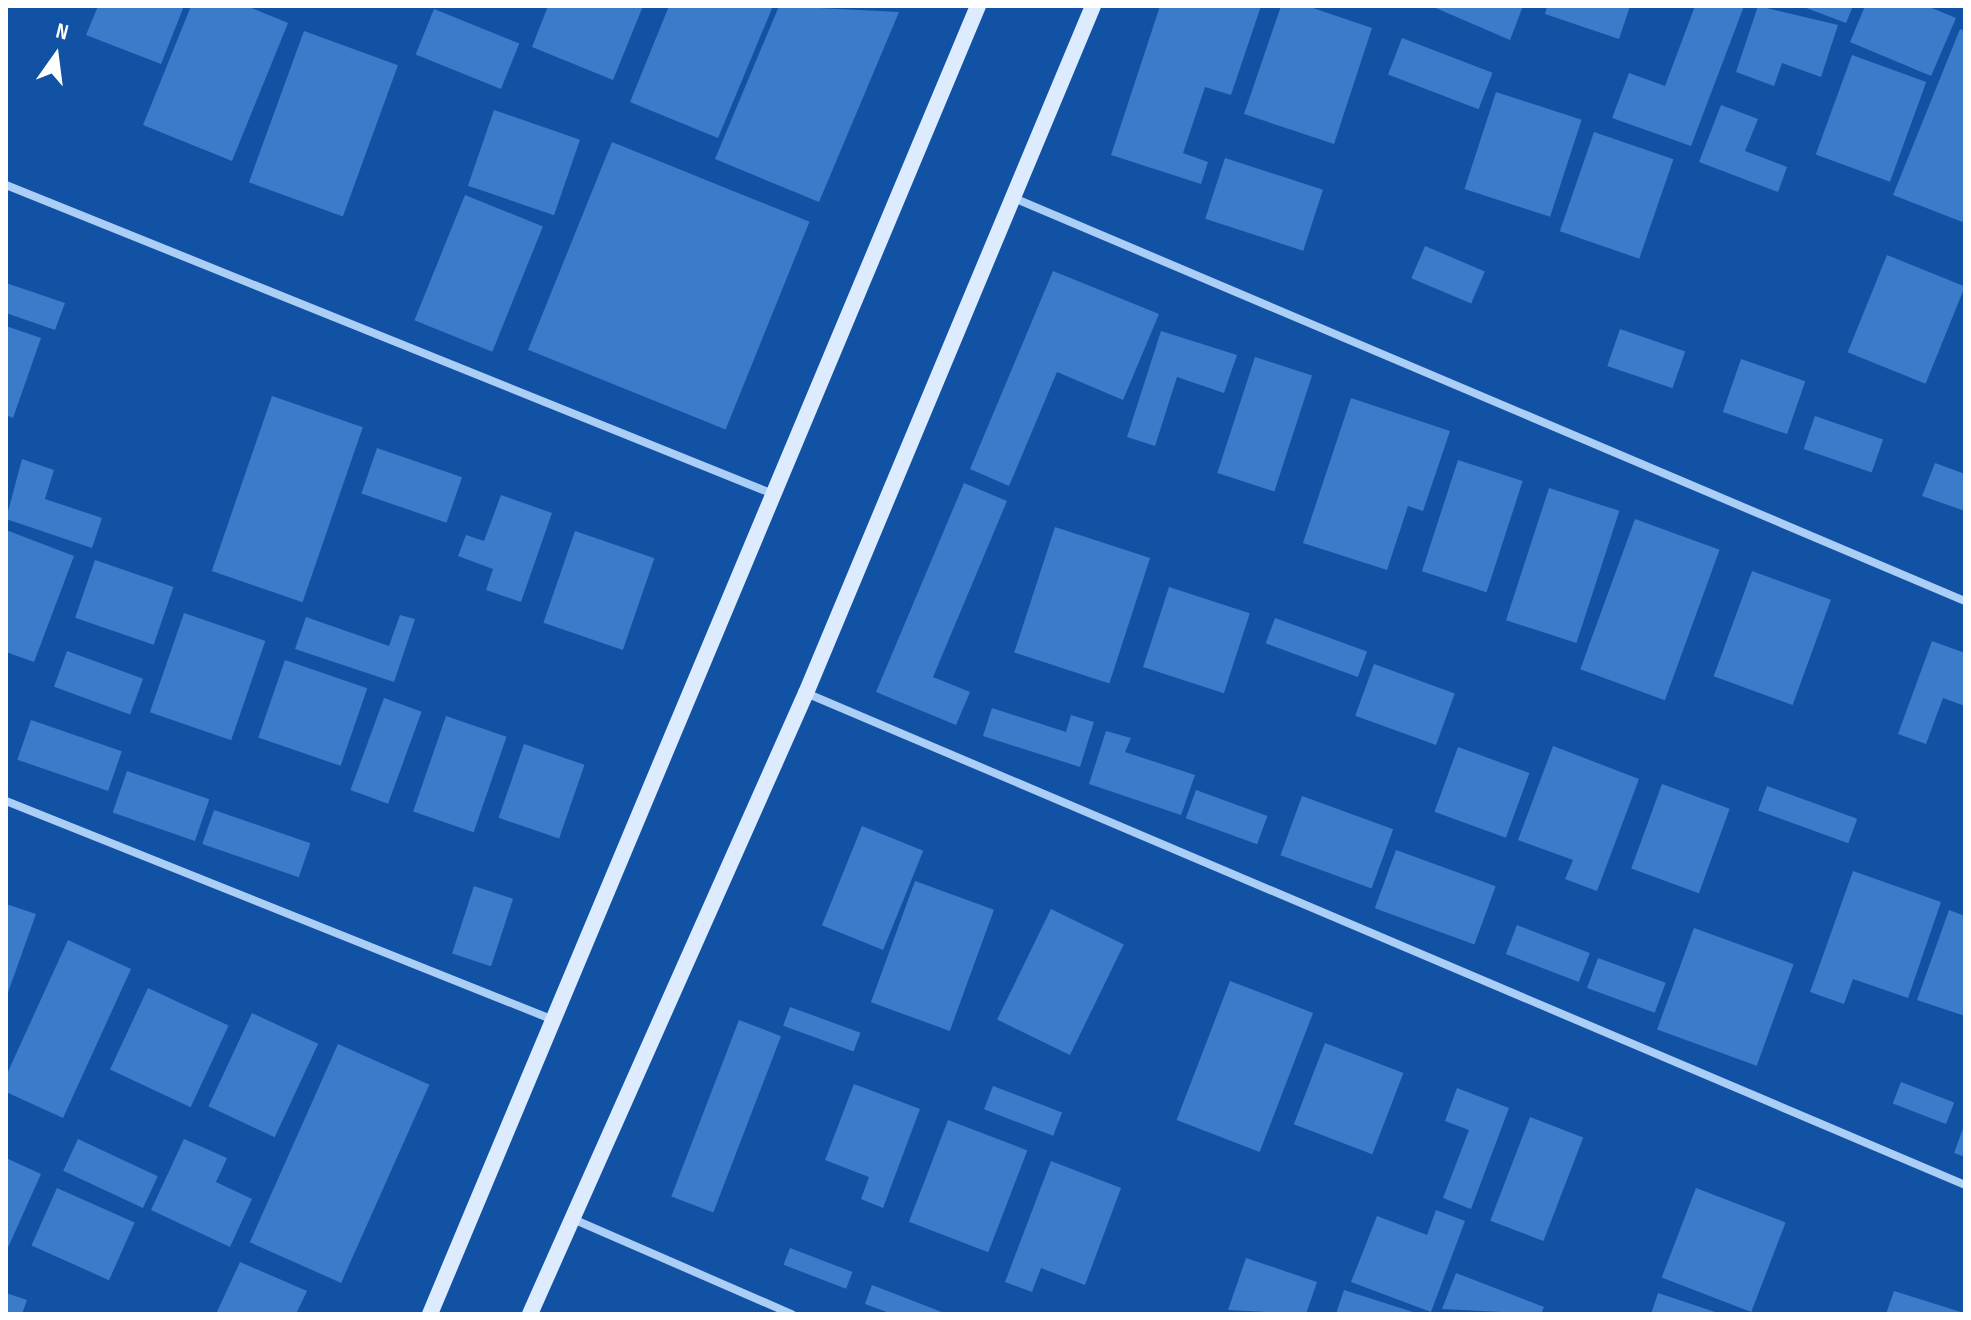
<!DOCTYPE html>
<style>
body{margin:0}
#map{position:relative;width:1971px;height:1320px;overflow:hidden;background:#1152a4;font-family:"Sofia Sans Condensed",sans-serif}
div>[style]{position:absolute}
[style*='--x']{left:calc(var(--x)*1px);top:calc(var(--y)*1px);width:calc(var(--w)*1px);rotate:calc(var(--a)*1deg)}
.building>*{inset:0;background:#3a7cca;transform-origin:0 0}
.street>*{height:8px;margin:-4px;padding:0 4px;transform-origin:4px;border-radius:4px;background:#abcef6}
.secondary>*{height:16px;margin:-8px;padding:0 8px;transform-origin:8px;border-radius:8px;background:#dcebfe}
span{translate:-50% -50%;white-space:nowrap;text-align:center;line-height:1.15;-webkit-text-stroke:6px #1152a4;paint-order:stroke}
.frame{position:absolute;inset:0;border:8px solid #fff;pointer-events:none}
.north{position:absolute;left:16px;top:16px;width:80px;height:80px;-webkit-text-stroke:6px #1152a4;paint-order:stroke;rotate:14deg;font-size:22px;font-weight:700;line-height:32px;text-align:center;color:#fff}
.north::after{content:'';display:block;margin:auto;width:28px;height:36px;background:#fff;clip-path:polygon(50% 0,100% 100%,50% 72%,0 100%)}
</style>
<div id="map">
<div class="building">
<div style="clip-path:polygon(98px 6px,184px 6px,161px 64px,86px 35px)"></div>
<div style="clip-path:polygon(191px 6px,247px 6px,288px 23px,232px 161px,143px 125px)"></div>
<div style="clip-path:polygon(548px 6px,643px 6px,613px 80px,532px 47px)"></div>
<div style="clip-path:polygon(669px 6px,773px 6px,718px 138px,630px 102px)"></div>
<div style="clip-path:polygon(779px 6px,899px 12px,819px 202px,715px 159px)"></div>
<div style="clip-path:polygon(1160px 6px,1261px 6px,1231px 95px,1205px 87px,1183px 153px,1208px 162px,1201px 184px,1111px 155px)"></div>
<div style="clip-path:polygon(1281px 6px,1307px 6px,1372px 28px,1334px 144px,1244px 114px)"></div>
<div style="clip-path:polygon(1431px 6px,1523px 6px,1510px 40px)"></div>
<div style="clip-path:polygon(1547px 6px,1630px 6px,1619px 39px,1545px 14px)"></div>
<div style="clip-path:polygon(1695px 6px,1744px 6px,1691px 146px,1612px 118px,1629px 73px,1665px 86px)"></div>
<div style="clip-path:polygon(1758px 6px,1838px 25px,1821px 77px,1782px 63px,1774px 86px,1736px 72px)"></div>
<div style="clip-path:polygon(1801px 6px,1853px 6px,1846px 23px)"></div>
<div style="clip-path:polygon(1865px 6px,1927px 6px,1956px 18px,1931px 76px,1850px 42px)"></div>
<div style="left:434px;top:9px;width:92px;height:49px;rotate:22deg"></div>
<div style="clip-path:polygon(1960px 29px,1965px 31px,1965px 223px,1893px 195px)"></div>
<div style="left:304px;top:31px;width:100px;height:161px;rotate:20deg"></div>
<div style="left:1402px;top:38px;width:97px;height:39px;rotate:21deg"></div>
<div style="left:1852px;top:55px;width:79px;height:106px;rotate:20deg"></div>
<div style="left:1496px;top:92px;width:90px;height:102px;rotate:18deg"></div>
<div style="clip-path:polygon(1721px 105px,1758px 119px,1745px 151px,1787px 167px,1778px 192px,1699px 162px)"></div>
<div style="left:494px;top:110px;width:91px;height:80px;rotate:19deg"></div>
<div style="left:1594px;top:132px;width:84px;height:105px;rotate:19deg"></div>
<div style="left:612px;top:142px;width:213px;height:224px;rotate:22deg"></div>
<div style="left:1225px;top:158px;width:103px;height:64px;rotate:18deg"></div>
<div style="left:465px;top:195px;width:84px;height:135px;rotate:22deg"></div>
<div style="left:1425px;top:246px;width:65px;height:35px;rotate:23deg"></div>
<div style="left:1887px;top:255px;width:84px;height:105px;rotate:22deg"></div>
<div style="clip-path:polygon(1053px 271px,1159px 314px,1123px 400px,1057px 372px,1009px 486px,970px 469px)"></div>
<div style="clip-path:polygon(6px 283px,65px 303px,55px 330px,6px 313px)"></div>
<div style="clip-path:polygon(6px 326px,41px 338px,13px 418px,6px 415px)"></div>
<div style="left:1620px;top:329px;width:69px;height:39px;rotate:19deg"></div>
<div style="clip-path:polygon(1161px 331px,1237px 355px,1224px 393px,1177px 377px,1155px 446px,1127px 437px)"></div>
<div style="left:1255px;top:357px;width:60px;height:122px;rotate:18deg"></div>
<div style="left:1741px;top:359px;width:68px;height:56px;rotate:19deg"></div>
<div style="left:272px;top:396px;width:96px;height:185px;rotate:19deg"></div>
<div style="clip-path:polygon(1351px 398px,1450px 431px,1423px 511px,1408px 506px,1387px 570px,1303px 543px)"></div>
<div style="left:1815px;top:416px;width:72px;height:35px;rotate:19deg"></div>
<div style="left:377px;top:448px;width:90px;height:48px;rotate:19deg"></div>
<div style="clip-path:polygon(22px 459px,54px 470px,45px 499px,102px 518px,92px 548px,6px 519px)"></div>
<div style="left:1458px;top:460px;width:68px;height:117px;rotate:18deg"></div>
<div style="clip-path:polygon(1935px 463px,1965px 474px,1965px 511px,1922px 496px)"></div>
<div style="clip-path:polygon(964px 483px,1007px 501px,933px 677px,970px 692px,956px 725px,876px 692px)"></div>
<div style="left:1549px;top:488px;width:74px;height:139px;rotate:18deg"></div>
<div style="clip-path:polygon(501px 495px,552px 513px,521px 602px,486px 590px,493px 569px,458px 556px,466px 535px,484px 541px)"></div>
<div style="left:1635px;top:519px;width:90px;height:160px;rotate:20deg"></div>
<div style="left:1055px;top:527px;width:100px;height:132px;rotate:18deg"></div>
<div style="clip-path:polygon(6px 530px,74px 556px,34px 662px,6px 652px)"></div>
<div style="left:575px;top:531px;width:84px;height:97px;rotate:19deg"></div>
<div style="left:95px;top:560px;width:83px;height:61px;rotate:19deg"></div>
<div style="left:1752px;top:571px;width:84px;height:112px;rotate:20deg"></div>
<div style="left:1169px;top:587px;width:85px;height:84px;rotate:18deg"></div>
<div style="left:184px;top:613px;width:86px;height:105px;rotate:19deg"></div>
<div style="clip-path:polygon(400px 615px,415px 619px,394px 682px,295px 649px,306px 617px,389px 646px)"></div>
<div style="left:1275px;top:618px;width:98px;height:27px;rotate:20deg"></div>
<div style="clip-path:polygon(1932px 641px,1965px 653px,1965px 706px,1943px 698px,1926px 744px,1898px 734px)"></div>
<div style="left:67px;top:651px;width:81px;height:38px;rotate:20deg"></div>
<div style="left:285px;top:660px;width:87px;height:82px;rotate:19deg"></div>
<div style="left:1374px;top:664px;width:86px;height:55px;rotate:20deg"></div>
<div style="left:384px;top:698px;width:40px;height:98px;rotate:20deg"></div>
<div style="clip-path:polygon(992px 708px,1066px 732px,1071px 715px,1094px 722px,1080px 767px,983px 736px)"></div>
<div style="left:446px;top:716px;width:64px;height:101px;rotate:19deg"></div>
<div style="left:31px;top:720px;width:96px;height:42px;rotate:19deg"></div>
<div style="clip-path:polygon(1106px 731px,1131px 738px,1125px 752px,1195px 775px,1181px 815px,1089px 784px)"></div>
<div style="left:524px;top:744px;width:64px;height:78px;rotate:19deg"></div>
<div style="clip-path:polygon(1553px 746px,1639px 779px,1597px 891px,1565px 879px,1573px 860px,1518px 840px)"></div>
<div style="left:1458px;top:747px;width:76px;height:69px;rotate:20deg"></div>
<div style="left:127px;top:771px;width:87px;height:44px;rotate:19deg"></div>
<div style="left:1662px;top:784px;width:72px;height:90px;rotate:20deg"></div>
<div style="left:1767px;top:786px;width:96px;height:26px;rotate:20deg"></div>
<div style="left:1196px;top:790px;width:76px;height:30px;rotate:20deg"></div>
<div style="left:1302px;top:796px;width:97px;height:63px;rotate:20deg"></div>
<div style="left:214px;top:810px;width:102px;height:36px;rotate:19deg"></div>
<div style="left:862px;top:826px;width:66px;height:107px;rotate:22deg"></div>
<div style="left:1396px;top:850px;width:106px;height:62px;rotate:20deg"></div>
<div style="clip-path:polygon(1853px 871px,1941px 902px,1908px 998px,1853px 979px,1844px 1004px,1810px 992px)"></div>
<div style="left:915px;top:881px;width:84px;height:129px;rotate:20deg"></div>
<div style="left:474px;top:886px;width:41px;height:71px;rotate:18deg"></div>
<div style="clip-path:polygon(6px 904px,36px 914px,6px 998px)"></div>
<div style="left:1051px;top:909px;width:81px;height:123px;rotate:26deg"></div>
<div style="clip-path:polygon(1949px 910px,1965px 916px,1965px 1016px,1917px 1000px)"></div>
<div style="left:1517px;top:925px;width:78px;height:31px;rotate:21deg"></div>
<div style="left:1694px;top:928px;width:106px;height:108px;rotate:20deg"></div>
<div style="clip-path:polygon(68px 940px,131px 969px,63px 1118px,6px 1092px,6px 1076px)"></div>
<div style="left:1598px;top:958px;width:72px;height:32px;rotate:20deg"></div>
<div style="left:1230px;top:981px;width:89px;height:149px;rotate:21deg"></div>
<div style="left:148px;top:988px;width:89px;height:90px;rotate:25deg"></div>
<div style="left:790px;top:1007px;width:75px;height:20px;rotate:20deg"></div>
<div style="left:252px;top:1013px;width:73px;height:103px;rotate:25deg"></div>
<div style="left:739px;top:1020px;width:45px;height:189px;rotate:21deg"></div>
<div style="left:1325px;top:1043px;width:84px;height:87px;rotate:21deg"></div>
<div style="left:338px;top:1044px;width:100px;height:217px;rotate:24deg"></div>
<div style="left:1901px;top:1082px;width:57px;height:23px;rotate:21deg"></div>
<div style="clip-path:polygon(854px 1084px,920px 1109px,883px 1208px,861px 1199px,869px 1177px,825px 1160px)"></div>
<div style="left:993px;top:1086px;width:74px;height:25px;rotate:21deg"></div>
<div style="clip-path:polygon(1457px 1088px,1509px 1108px,1471px 1209px,1443px 1198px,1469px 1130px,1445px 1121px)"></div>
<div style="left:1530px;top:1117px;width:57px;height:111px;rotate:21deg"></div>
<div style="left:948px;top:1120px;width:85px;height:109px;rotate:21deg"></div>
<div style="clip-path:polygon(1965px 1123px,1965px 1157px,1954px 1153px)"></div>
<div style="left:78px;top:1139px;width:88px;height:35px;rotate:25deg"></div>
<div style="clip-path:polygon(184px 1139px,227px 1158px,216px 1182px,252px 1199px,230px 1247px,151px 1210px)"></div>
<div style="clip-path:polygon(6px 1158px,41px 1174px,6px 1252px)"></div>
<div style="clip-path:polygon(1051px 1161px,1121px 1188px,1085px 1285px,1041px 1268px,1032px 1292px,1005px 1282px)"></div>
<div style="left:57px;top:1188px;width:85px;height:63px;rotate:24deg"></div>
<div style="left:1696px;top:1188px;width:96px;height:96px;rotate:21deg"></div>
<div style="clip-path:polygon(1436px 1210px,1465px 1221px,1431px 1312px,1351px 1282px,1377px 1216px,1427px 1235px)"></div>
<div style="left:790px;top:1248px;width:67px;height:18px;rotate:21deg"></div>
<div style="clip-path:polygon(1246px 1258px,1317px 1282px,1306px 1314px,1228px 1310px)"></div>
<div style="clip-path:polygon(240px 1262px,307px 1291px,296px 1314px,216px 1314px)"></div>
<div style="clip-path:polygon(1456px 1273px,1544px 1307px,1541px 1314px,1442px 1309px)"></div>
<div style="clip-path:polygon(872px 1285px,947px 1314px,892px 1314px,865px 1304px)"></div>
<div style="clip-path:polygon(1344px 1290px,1416px 1313px,1416px 1314px,1336px 1314px)"></div>
<div style="clip-path:polygon(1894px 1291px,1964px 1313px,1964px 1314px,1886px 1314px)"></div>
<div style="clip-path:polygon(6px 1293px,27px 1300px,22px 1314px,6px 1314px)"></div>
<div style="clip-path:polygon(1658px 1293px,1718px 1313px,1718px 1314px,1651px 1314px)"></div>
</div>
<div class="street">
<div style="--x:6;--y:185;--w:827;--a:21.94"></div>
<div style="--x:1014;--y:198;--w:1033;--a:22.97"></div>
<div style="--x:806;--y:693;--w:1259;--a:23"></div>
<div style="--x:6;--y:801;--w:587;--a:21.8"></div>
<div style="--x:573;--y:1219;--w:239;--a:23.5"></div>
</div>
<div class="secondary">
<div style="--x:430;--y:1314;--w:1418;--a:-67.27"></div>
<div style="--x:530;--y:1314;--w:680;--a:-66.04"></div>
<div style="--x:806;--y:693;--w:745;--a:-67.33"></div>
</div>
<div class="frame"></div>
<div class="north">N</div>
</div>
